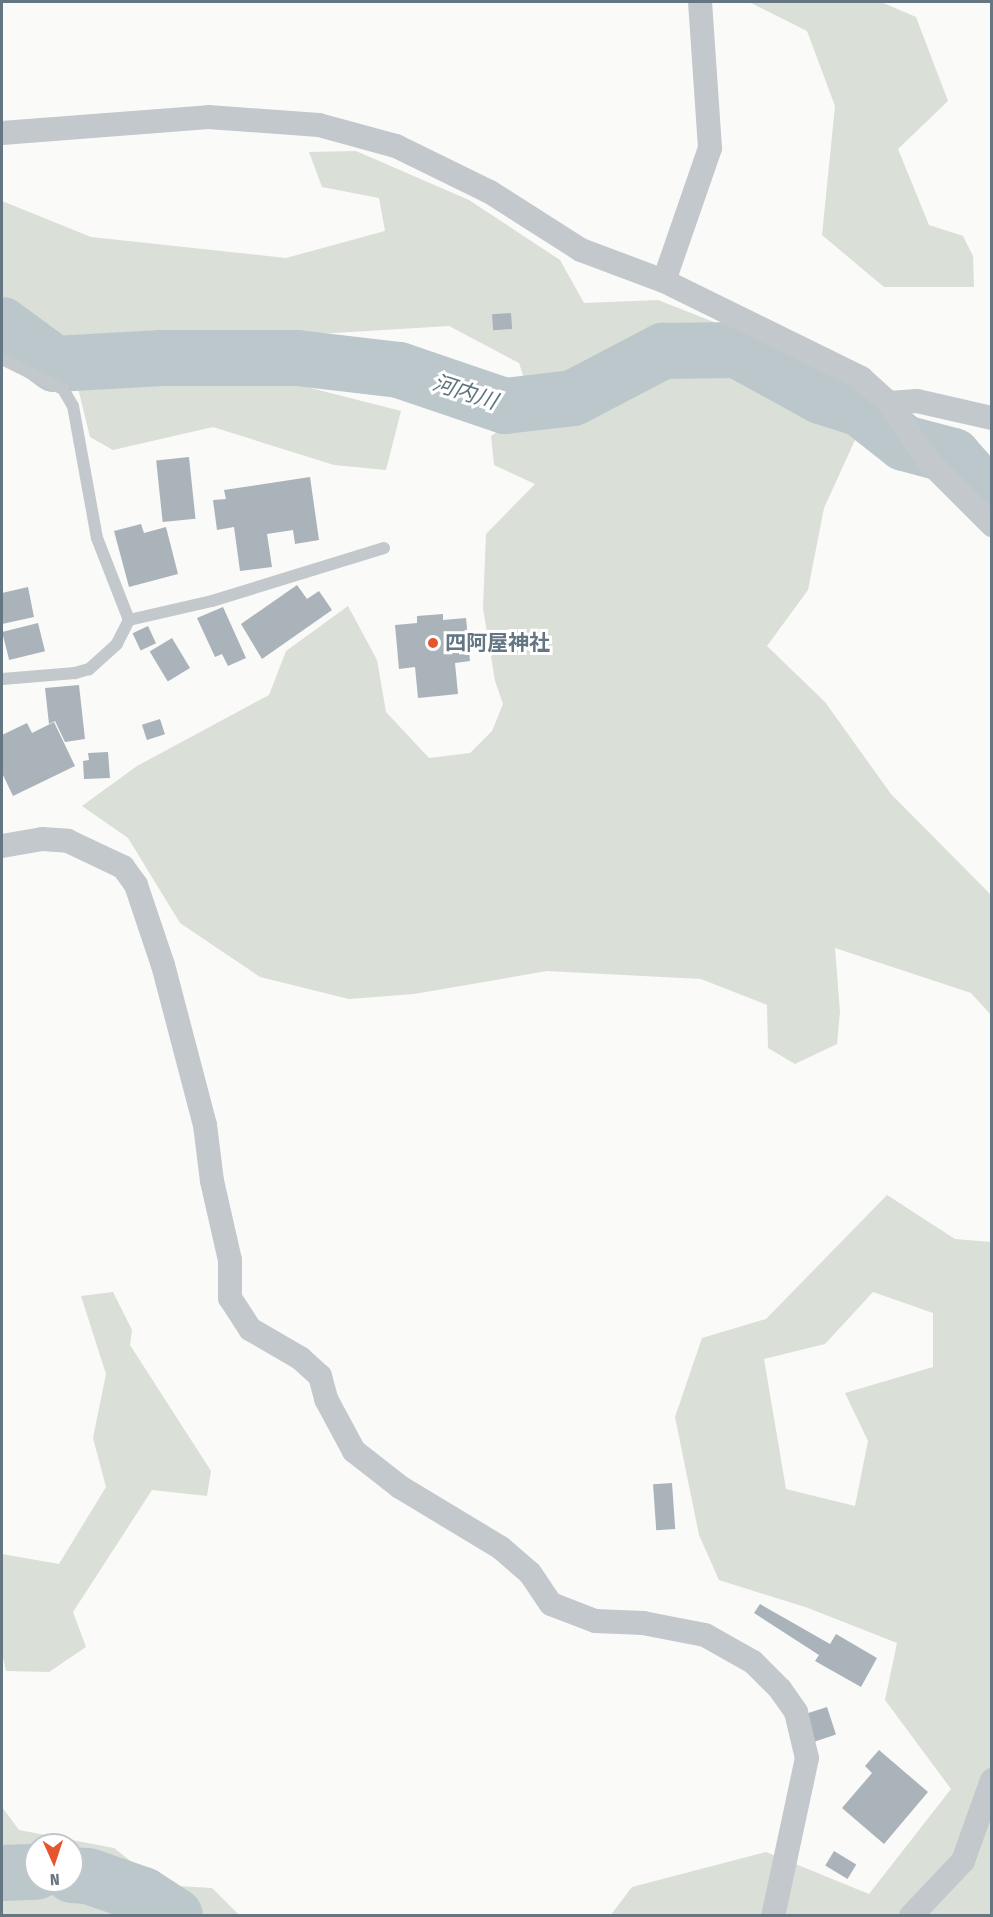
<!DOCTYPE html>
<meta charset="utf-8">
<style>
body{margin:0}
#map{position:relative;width:993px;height:1917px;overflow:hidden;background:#fafaf8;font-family:"Fira Sans Condensed","Noto Sans JP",sans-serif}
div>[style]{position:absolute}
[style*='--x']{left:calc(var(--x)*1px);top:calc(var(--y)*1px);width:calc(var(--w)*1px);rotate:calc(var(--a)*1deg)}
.green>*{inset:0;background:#dadfd7}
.river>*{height:56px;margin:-28px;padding:0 28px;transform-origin:28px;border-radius:28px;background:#bbc7cb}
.building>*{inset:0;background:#aab3b9;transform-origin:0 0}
.service>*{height:12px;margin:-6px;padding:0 6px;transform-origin:6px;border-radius:6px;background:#c3c8cc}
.minor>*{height:24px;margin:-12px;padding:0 12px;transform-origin:12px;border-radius:12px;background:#c3c8cc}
.dots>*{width:16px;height:16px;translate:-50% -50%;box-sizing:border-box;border:3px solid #fff;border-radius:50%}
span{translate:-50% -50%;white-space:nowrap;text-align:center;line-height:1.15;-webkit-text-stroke:6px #fff;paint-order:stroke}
.poi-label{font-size:21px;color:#657683;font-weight:700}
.left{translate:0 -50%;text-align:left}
.water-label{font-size:22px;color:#60757c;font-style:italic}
.frame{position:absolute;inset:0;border:3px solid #657683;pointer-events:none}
.north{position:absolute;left:24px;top:1833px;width:60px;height:60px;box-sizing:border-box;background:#fff;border:2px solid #c1c8cd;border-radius:50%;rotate:177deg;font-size:16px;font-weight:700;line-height:24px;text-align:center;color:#657683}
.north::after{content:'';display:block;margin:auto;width:21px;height:27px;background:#e4572e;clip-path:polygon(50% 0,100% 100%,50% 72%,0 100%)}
</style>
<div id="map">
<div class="green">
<div style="clip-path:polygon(749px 2px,881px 2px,916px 17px,948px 101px,898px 149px,929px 225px,963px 236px,973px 256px,974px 287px,884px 287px,822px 235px,835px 106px,807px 31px)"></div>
<div style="clip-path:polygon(356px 151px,469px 200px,560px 260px,584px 303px,658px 300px,729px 328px,847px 387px,855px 440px,824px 508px,808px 590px,767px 646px,825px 702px,891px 794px,991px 895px,991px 1015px,971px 993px,835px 948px,840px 1012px,837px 1044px,795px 1064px,768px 1048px,767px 1005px,701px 979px,547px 971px,414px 994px,349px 999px,260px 977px,180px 923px,128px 838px,82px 806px,137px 766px,269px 695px,286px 651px,348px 606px,377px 660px,386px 712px,429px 758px,470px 753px,492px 731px,503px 704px,495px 681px,483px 608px,486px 534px,535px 484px,494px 465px,491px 436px,534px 409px,519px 363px,449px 326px,301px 335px,303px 386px,401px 411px,386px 470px,334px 465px,213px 427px,113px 450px,90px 437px,76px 380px,40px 329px,2px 299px,2px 201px,91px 237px,286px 258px,385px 231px,379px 198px,322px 187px,309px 152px)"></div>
<div style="clip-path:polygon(evenodd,887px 1195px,955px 1239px,991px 1242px,991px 1915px,610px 1916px,632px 1887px,766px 1852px,869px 1894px,951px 1789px,885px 1700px,897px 1643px,808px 1608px,719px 1580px,699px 1535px,675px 1417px,702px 1338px,766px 1319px,887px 1195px,873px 1292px,933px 1313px,933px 1367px,845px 1393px,868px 1441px,855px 1506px,786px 1489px,764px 1359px,825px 1344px,873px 1292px)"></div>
<div style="clip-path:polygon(113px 1292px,132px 1330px,130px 1345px,211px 1471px,207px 1496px,152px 1490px,73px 1612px,86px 1647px,49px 1672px,6px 1671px,2px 1653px,2px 1554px,59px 1564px,106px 1487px,93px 1438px,106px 1374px,81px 1296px)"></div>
<div style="clip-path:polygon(evenodd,2px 1807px,19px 1830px,114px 1848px,161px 1885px,212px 1888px,239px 1915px,2px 1915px,2px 1807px,36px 1845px,72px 1845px,72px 1881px,36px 1881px,36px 1845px)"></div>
</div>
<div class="river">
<div style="--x:2;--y:325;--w:66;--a:36.3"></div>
<div style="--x:55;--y:364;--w:107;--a:-3.2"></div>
<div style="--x:162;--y:358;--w:135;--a:0"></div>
<div style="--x:297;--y:358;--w:103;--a:6.7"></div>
<div style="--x:399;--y:370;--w:112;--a:18.8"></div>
<div style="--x:505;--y:406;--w:68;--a:-6.7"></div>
<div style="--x:573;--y:398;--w:102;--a:-27.6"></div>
<div style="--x:663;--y:351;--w:74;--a:-0.8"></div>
<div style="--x:737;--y:350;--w:96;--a:28.7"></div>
<div style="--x:821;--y:396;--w:42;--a:18"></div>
<div style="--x:861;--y:409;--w:55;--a:38.3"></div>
<div style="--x:904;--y:443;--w:51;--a:14.9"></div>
<div style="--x:953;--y:456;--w:59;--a:48.4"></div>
<div style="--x:2;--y:1873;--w:34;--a:-2"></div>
<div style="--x:72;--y:1875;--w:16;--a:4"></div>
<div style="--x:88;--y:1876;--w:58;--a:19.1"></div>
<div style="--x:143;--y:1895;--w:38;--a:33"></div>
</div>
<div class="building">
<div style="left:511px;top:313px;width:16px;height:19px;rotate:86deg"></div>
<div style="left:189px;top:457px;width:62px;height:33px;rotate:84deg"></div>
<div style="clip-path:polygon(310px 477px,319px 540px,295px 544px,293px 530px,267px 534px,272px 567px,240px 571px,234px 527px,217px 530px,213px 500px,226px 499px,224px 490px)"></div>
<div style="clip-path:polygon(141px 524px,144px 533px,166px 527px,178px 574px,129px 587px,114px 531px)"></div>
<div style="clip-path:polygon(297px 585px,307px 599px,319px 591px,332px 610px,262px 659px,241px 624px)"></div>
<div style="clip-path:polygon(28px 587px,34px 617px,2px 624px,2px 593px)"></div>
<div style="clip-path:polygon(223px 607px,246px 658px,228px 666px,222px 654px,215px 657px,197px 618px)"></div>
<div style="clip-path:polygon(443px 614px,443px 620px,466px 618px,470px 661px,455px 663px,458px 694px,418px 698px,415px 667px,399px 669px,395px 625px,417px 623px,417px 616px)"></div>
<div style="left:38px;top:623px;width:29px;height:37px;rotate:76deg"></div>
<div style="left:148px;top:626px;width:19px;height:17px;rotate:65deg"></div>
<div style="left:172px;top:638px;width:35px;height:26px;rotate:59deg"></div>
<div style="clip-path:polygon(79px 685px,85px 739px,65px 742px,55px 721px,49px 724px,45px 688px)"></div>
<div style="left:160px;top:719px;width:16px;height:19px;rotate:72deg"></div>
<div style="clip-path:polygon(54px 722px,75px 766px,13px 796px,2px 773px,2px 735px,27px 723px,32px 733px)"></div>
<div style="clip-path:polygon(108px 752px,110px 778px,84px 779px,83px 761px,89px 760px,88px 753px)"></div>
<div style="left:672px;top:1483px;width:46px;height:19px;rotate:86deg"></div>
<div style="clip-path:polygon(760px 1604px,830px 1644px,836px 1634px,877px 1658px,861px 1687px,815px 1661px,819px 1655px,754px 1613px)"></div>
<div style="left:827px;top:1707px;width:29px;height:22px;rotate:72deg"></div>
<div style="clip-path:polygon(879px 1750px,928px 1792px,884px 1844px,842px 1808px,872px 1773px,865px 1766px)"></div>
<div style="left:834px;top:1851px;width:26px;height:17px;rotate:31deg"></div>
</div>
<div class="service">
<div style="--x:2;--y:359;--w:68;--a:26.2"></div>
<div style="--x:63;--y:389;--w:20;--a:60"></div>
<div style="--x:73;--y:406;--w:134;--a:79.7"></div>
<div style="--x:97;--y:538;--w:88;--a:68.7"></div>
<div style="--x:129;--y:620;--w:27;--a:117"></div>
<div style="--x:117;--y:644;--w:38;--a:138"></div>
<div style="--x:89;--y:669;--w:15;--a:164"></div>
<div style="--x:75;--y:673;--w:73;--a:175.3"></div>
<div style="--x:129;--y:620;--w:85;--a:-12.9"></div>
<div style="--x:212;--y:601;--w:180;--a:-17.1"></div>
</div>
<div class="minor">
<div style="--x:2;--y:133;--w:207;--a:-4.4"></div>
<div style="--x:208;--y:117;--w:111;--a:4.1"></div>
<div style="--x:319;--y:125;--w:80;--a:15.3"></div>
<div style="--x:396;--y:146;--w:105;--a:26.1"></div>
<div style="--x:490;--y:192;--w:108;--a:32.5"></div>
<div style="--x:581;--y:250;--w:89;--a:20.5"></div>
<div style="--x:664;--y:281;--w:220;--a:26.2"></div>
<div style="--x:861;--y:378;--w:38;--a:42"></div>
<div style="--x:889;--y:403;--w:70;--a:56.1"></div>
<div style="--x:928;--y:461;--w:91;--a:45"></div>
<div style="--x:664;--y:281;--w:141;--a:-70.9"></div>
<div style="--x:710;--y:148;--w:146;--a:-93.9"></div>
<div style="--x:889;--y:403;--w:28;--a:-4"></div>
<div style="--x:917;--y:401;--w:77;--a:12.8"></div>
<div style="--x:2;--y:846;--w:41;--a:-9.9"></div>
<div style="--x:42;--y:839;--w:26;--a:4"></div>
<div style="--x:68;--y:841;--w:61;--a:25.3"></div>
<div style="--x:123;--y:867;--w:22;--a:54"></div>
<div style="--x:136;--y:885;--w:84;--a:71.4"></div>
<div style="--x:163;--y:965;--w:165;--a:75.3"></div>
<div style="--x:205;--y:1125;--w:56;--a:82.9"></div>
<div style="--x:212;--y:1181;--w:81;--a:77.2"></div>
<div style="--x:230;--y:1260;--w:38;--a:90"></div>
<div style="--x:230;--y:1298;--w:37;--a:57"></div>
<div style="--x:250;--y:1329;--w:58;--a:30.1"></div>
<div style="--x:300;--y:1358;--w:27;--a:42"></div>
<div style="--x:320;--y:1376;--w:24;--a:75"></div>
<div style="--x:326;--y:1399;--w:59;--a:61.7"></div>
<div style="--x:354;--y:1451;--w:58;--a:38"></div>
<div style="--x:400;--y:1487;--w:118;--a:31.1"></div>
<div style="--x:501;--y:1548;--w:38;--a:41"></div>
<div style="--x:530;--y:1573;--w:37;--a:56"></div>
<div style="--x:551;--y:1604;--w:47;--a:21.1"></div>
<div style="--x:595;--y:1621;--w:48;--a:2.4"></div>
<div style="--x:643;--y:1623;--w:63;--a:11"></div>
<div style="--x:705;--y:1635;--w:55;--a:29.4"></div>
<div style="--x:753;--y:1662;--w:38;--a:45"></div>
<div style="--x:780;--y:1689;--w:28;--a:55"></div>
<div style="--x:796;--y:1712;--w:47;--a:76.6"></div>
<div style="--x:807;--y:1758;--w:162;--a:102.1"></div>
<div style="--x:911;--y:1916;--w:76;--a:-46.6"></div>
<div style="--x:963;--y:1861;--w:86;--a:-70.3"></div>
</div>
<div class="dots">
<div style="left:433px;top:643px;background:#e4572e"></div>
</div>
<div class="poi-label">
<span class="left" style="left:445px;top:643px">四阿屋神社</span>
</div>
<div class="water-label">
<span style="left:465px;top:392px;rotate:18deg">河内川</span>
</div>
<div class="frame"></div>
<div class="north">N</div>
</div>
